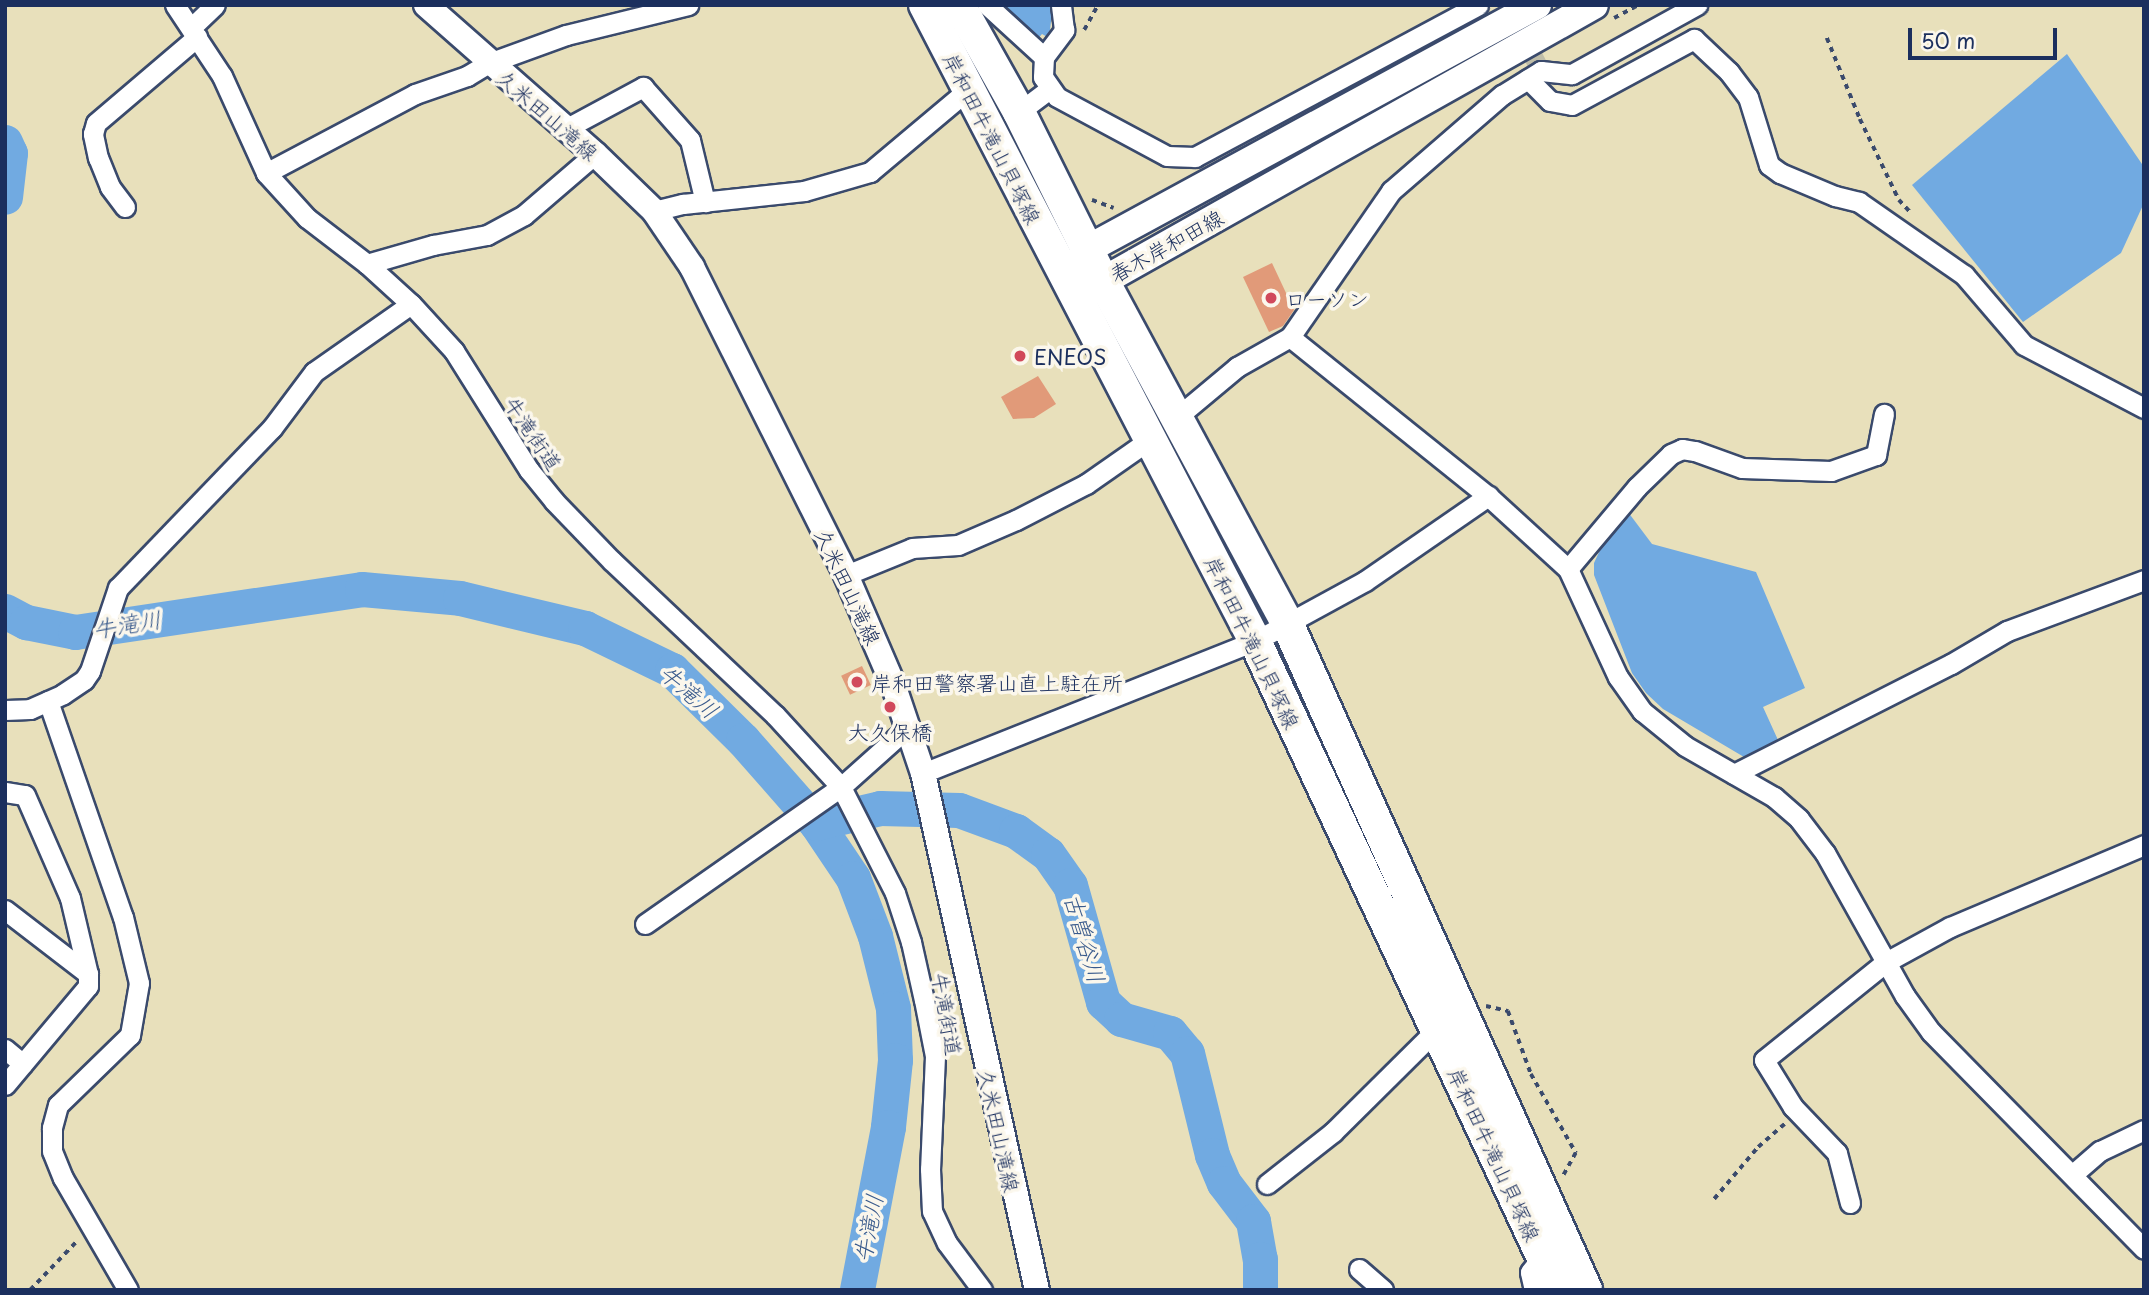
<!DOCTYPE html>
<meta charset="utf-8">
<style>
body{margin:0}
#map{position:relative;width:2149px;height:1295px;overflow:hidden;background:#e8e0bb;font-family:"Playpen Sans","Klee One",sans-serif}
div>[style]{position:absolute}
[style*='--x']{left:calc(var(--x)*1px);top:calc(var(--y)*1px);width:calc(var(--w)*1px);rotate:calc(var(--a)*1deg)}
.water>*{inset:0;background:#71aae1}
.river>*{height:35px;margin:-17.5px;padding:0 17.5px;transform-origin:17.5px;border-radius:17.5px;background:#71aae1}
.building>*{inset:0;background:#e19a79;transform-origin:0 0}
.minor-tunnel>*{height:19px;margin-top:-9.5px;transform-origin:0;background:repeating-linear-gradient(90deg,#bfbda8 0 19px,transparent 0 29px)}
.path>*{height:3.5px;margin-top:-1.75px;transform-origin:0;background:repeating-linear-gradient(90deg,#3a4a6c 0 5px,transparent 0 10px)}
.roads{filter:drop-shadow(2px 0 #3a4a6c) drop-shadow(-2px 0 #3a4a6c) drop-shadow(0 2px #3a4a6c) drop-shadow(0 -2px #3a4a6c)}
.minor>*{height:19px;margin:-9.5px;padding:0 9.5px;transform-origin:9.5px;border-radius:9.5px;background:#fff}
.tertiary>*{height:24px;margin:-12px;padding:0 12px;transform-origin:12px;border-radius:12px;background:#fff}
.secondary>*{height:28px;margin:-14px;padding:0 14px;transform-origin:14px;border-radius:14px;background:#fff}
.primary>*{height:32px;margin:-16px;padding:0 16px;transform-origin:16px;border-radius:16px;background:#fff}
.dots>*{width:19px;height:19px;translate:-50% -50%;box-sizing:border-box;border:4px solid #fbf7ec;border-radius:50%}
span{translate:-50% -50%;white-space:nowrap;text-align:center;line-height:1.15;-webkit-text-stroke:7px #fbf7ec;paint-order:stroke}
.street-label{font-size:21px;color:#1b2f5e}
.poi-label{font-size:21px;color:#1b2f5e}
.left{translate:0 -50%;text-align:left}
.water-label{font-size:23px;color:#395a8c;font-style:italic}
.frame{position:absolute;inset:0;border:7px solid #1b2f5e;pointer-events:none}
.scale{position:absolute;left:1908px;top:28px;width:149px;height:32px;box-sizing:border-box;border:4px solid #1b2f5e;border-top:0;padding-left:9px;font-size:21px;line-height:24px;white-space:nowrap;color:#1b2f5e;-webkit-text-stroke:5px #fbf7ec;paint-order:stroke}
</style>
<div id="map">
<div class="water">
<div style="clip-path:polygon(996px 5px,1053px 5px,1049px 38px,1042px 34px,1036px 41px)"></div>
<div style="clip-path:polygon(2067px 54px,2144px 167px,2144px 203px,2121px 253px,2023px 322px,1912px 185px)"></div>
<div style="clip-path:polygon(1628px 512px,1652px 544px,1756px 572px,1805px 688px,1763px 707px,1778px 740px,1744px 757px,1663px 709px,1646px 693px,1632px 673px,1594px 575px,1594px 563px,1601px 548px)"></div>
</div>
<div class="river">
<div style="--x:5;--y:142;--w:12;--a:66"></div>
<div style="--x:10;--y:153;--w:44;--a:96.5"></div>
<div style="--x:5;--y:611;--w:24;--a:28"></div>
<div style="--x:26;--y:622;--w:50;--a:11.5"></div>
<div style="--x:75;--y:632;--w:290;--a:-8.5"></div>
<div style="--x:362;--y:589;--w:98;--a:5.2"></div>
<div style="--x:460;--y:598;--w:129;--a:13.5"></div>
<div style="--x:585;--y:628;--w:97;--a:25.8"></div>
<div style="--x:672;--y:670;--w:100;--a:44.6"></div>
<div style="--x:743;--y:740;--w:111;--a:48.7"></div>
<div style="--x:816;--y:823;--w:66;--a:56.1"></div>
<div style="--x:853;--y:878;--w:62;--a:69.2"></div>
<div style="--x:875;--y:936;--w:74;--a:76"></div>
<div style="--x:893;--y:1008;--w:52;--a:87.8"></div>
<div style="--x:895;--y:1060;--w:67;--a:96"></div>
<div style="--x:888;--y:1127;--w:166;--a:100.8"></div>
<div style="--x:816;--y:823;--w:66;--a:-13.2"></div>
<div style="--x:880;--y:808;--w:79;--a:1.5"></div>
<div style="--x:959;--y:810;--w:61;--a:20.2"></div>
<div style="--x:1016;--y:831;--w:39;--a:36"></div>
<div style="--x:1048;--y:854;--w:38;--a:55"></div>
<div style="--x:1070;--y:885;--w:122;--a:74.2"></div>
<div style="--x:1103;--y:1002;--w:25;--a:43"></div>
<div style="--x:1121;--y:1019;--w:51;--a:15.9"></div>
<div style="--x:1170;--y:1033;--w:26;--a:50"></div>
<div style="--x:1187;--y:1053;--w:105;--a:76.2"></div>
<div style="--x:1212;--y:1155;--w:30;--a:67"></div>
<div style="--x:1224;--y:1183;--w:48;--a:52.7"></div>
<div style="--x:1253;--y:1221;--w:39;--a:80"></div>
<div style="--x:1260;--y:1259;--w:31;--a:90"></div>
</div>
<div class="building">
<div style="clip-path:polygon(1272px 263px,1294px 310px,1283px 326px,1269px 332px,1243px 277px)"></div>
<div style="clip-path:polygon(1038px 376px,1056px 404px,1034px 418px,1013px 419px,1001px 397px)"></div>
<div style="left:862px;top:666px;width:21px;height:23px;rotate:65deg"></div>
</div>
<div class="minor-tunnel">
<div style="--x:1507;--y:5;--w:74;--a:62.7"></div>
</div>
<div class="path">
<div style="--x:1614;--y:18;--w:27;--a:-28"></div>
<div style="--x:1084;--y:30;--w:29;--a:-61"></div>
<div style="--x:1827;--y:38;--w:87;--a:67.8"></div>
<div style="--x:1860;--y:119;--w:90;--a:64.3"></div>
<div style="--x:1899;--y:200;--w:16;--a:47"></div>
<div style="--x:1092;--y:200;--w:23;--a:20"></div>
<div style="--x:1486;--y:1006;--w:23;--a:13"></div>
<div style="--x:1508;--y:1011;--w:67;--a:69.9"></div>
<div style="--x:1531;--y:1074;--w:91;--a:60.3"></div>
<div style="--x:1576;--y:1153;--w:26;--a:119"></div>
<div style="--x:1714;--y:1199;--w:68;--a:-49.8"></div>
<div style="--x:1758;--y:1147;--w:35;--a:-41"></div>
<div style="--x:30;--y:1290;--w:68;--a:-46.2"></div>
</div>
<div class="roads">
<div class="minor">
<div style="--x:175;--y:5;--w:85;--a:56.5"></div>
<div style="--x:222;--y:76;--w:107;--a:65.6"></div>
<div style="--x:266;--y:173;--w:61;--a:47.7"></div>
<div style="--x:307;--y:218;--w:76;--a:37.5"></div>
<div style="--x:367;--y:264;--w:59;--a:42.3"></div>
<div style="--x:411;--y:304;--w:64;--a:47.5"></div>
<div style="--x:454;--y:351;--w:141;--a:57.8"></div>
<div style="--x:529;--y:470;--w:40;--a:51"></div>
<div style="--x:554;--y:501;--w:83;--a:46"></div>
<div style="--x:612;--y:561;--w:224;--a:43.4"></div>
<div style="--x:775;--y:715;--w:98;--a:47.5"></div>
<div style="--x:841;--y:787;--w:90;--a:-41.8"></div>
<div style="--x:987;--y:5;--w:77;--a:42.4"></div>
<div style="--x:1044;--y:57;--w:20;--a:93"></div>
<div style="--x:1043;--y:77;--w:24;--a:55"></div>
<div style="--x:1057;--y:97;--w:125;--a:28.2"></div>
<div style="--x:1167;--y:156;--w:28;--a:2"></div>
<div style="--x:1195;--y:157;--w:321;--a:-28.2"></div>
<div style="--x:191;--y:28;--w:33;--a:-44"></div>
<div style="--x:1044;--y:57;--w:34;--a:-53"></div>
<div style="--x:1064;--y:30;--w:25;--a:-97"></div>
<div style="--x:1528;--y:79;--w:31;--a:45"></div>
<div style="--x:1550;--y:101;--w:22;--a:10"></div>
<div style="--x:1572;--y:105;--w:139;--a:-28.4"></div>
<div style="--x:1694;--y:39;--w:48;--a:43.3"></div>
<div style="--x:1729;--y:72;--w:31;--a:53"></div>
<div style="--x:1748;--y:97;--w:71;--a:72.8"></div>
<div style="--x:1769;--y:165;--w:14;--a:36"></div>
<div style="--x:1780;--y:173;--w:60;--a:22.7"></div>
<div style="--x:1835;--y:196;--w:25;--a:14"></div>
<div style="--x:1859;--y:202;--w:128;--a:34.8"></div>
<div style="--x:1964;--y:275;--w:92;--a:49.4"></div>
<div style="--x:2024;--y:345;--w:136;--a:27.7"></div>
<div style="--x:1019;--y:112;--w:38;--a:-37"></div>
<div style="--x:565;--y:129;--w:89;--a:-28.3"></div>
<div style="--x:643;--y:87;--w:71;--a:48.4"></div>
<div style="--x:690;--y:140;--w:64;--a:76.4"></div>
<div style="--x:266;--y:173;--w:169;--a:-27.9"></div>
<div style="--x:415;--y:94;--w:55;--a:-19.1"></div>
<div style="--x:467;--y:76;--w:26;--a:-31"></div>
<div style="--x:489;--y:63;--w:82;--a:-20"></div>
<div style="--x:566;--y:35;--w:126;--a:-13.8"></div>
<div style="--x:125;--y:207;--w:25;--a:-127"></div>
<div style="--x:110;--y:187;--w:31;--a:-112"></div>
<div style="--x:98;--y:158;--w:25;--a:-102"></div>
<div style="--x:93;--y:134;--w:11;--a:-75"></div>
<div style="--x:96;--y:123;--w:133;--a:-40.4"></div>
<div style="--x:654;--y:211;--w:30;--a:-14"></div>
<div style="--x:683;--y:204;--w:122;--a:-6.1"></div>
<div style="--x:804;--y:191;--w:69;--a:-16.1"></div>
<div style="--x:870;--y:172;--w:129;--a:-40"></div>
<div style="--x:367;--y:264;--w:69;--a:-16.1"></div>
<div style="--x:433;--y:245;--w:55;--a:-10.5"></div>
<div style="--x:487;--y:235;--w:42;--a:-28.4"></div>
<div style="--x:524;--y:215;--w:94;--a:-40.7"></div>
<div style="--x:1290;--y:337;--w:254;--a:38.8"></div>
<div style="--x:1488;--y:496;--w:108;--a:42.4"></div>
<div style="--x:1568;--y:569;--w:119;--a:65.2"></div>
<div style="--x:1618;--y:677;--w:42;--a:54.8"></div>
<div style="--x:1642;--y:711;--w:55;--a:39.1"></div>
<div style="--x:1685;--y:746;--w:103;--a:29.8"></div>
<div style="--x:1774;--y:797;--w:33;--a:41"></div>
<div style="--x:1799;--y:819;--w:43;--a:52.6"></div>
<div style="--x:1825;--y:853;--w:164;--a:60.8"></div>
<div style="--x:1905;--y:996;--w:44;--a:54.2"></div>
<div style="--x:1931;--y:1032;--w:304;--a:45.5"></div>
<div style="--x:1176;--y:418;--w:80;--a:-39.9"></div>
<div style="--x:1237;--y:367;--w:61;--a:-29.5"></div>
<div style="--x:1290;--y:337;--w:178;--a:-55.3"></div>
<div style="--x:1391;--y:191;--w:147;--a:-40.9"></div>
<div style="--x:1502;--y:95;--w:46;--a:-31.6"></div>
<div style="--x:1541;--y:71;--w:31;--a:6"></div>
<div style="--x:1572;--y:74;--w:143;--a:-28.9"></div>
<div style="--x:1568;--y:569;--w:107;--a:-49.9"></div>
<div style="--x:1637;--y:487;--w:47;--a:-44.1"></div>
<div style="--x:1671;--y:454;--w:12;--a:-24"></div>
<div style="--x:1682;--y:449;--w:13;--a:9"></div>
<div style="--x:1695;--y:451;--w:50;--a:19.9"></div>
<div style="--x:1742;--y:468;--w:89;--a:1.9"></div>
<div style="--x:1831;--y:471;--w:48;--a:-19.6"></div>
<div style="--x:1876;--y:455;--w:42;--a:-79"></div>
<div style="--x:846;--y:575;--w:71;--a:-22.2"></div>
<div style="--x:912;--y:548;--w:46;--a:-3.7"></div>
<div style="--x:958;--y:545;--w:63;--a:-23.3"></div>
<div style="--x:1016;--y:520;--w:79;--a:-27.2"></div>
<div style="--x:1086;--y:484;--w:77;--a:-34.9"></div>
<div style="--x:48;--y:701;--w:229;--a:70.9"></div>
<div style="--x:123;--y:917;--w:68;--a:76.4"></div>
<div style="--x:139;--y:983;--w:53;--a:99.8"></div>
<div style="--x:130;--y:1035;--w:100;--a:135.8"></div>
<div style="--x:58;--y:1105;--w:24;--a:105"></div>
<div style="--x:52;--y:1128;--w:23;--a:90"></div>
<div style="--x:52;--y:1151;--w:29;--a:68"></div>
<div style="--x:63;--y:1178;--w:129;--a:59.9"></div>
<div style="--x:5;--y:710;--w:25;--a:-2"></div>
<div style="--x:30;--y:709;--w:36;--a:-24"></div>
<div style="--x:63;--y:694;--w:25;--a:-34"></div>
<div style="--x:84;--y:680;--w:11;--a:-56"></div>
<div style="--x:90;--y:671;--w:88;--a:-71.4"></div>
<div style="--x:118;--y:588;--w:222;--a:-46.1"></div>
<div style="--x:272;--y:428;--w:70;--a:-53.1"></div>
<div style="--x:314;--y:372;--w:118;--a:-35"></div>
<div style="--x:923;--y:773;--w:357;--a:-21.7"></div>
<div style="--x:1255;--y:641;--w:125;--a:-28.6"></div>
<div style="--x:1365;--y:581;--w:150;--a:-34.6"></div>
<div style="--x:1734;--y:774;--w:243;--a:-26.9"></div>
<div style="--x:1951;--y:664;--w:65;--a:-30.5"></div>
<div style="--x:2007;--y:631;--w:146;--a:-20.4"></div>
<div style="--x:5;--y:792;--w:20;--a:9"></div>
<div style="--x:25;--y:795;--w:112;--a:66.4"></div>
<div style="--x:70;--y:898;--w:78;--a:76.7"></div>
<div style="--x:88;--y:974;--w:12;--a:90"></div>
<div style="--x:88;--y:986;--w:129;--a:130"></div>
<div style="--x:5;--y:910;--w:105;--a:37.6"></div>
<div style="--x:645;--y:924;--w:239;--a:-35"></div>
<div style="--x:841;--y:787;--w:119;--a:63"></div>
<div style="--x:895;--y:893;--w:52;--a:71.9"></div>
<div style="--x:911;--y:942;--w:59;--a:77.4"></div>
<div style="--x:924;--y:1000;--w:57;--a:78.9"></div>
<div style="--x:935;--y:1056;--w:113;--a:92.5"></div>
<div style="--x:930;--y:1169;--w:42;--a:87.3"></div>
<div style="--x:932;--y:1211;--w:35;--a:65"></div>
<div style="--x:947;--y:1243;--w:59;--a:53.3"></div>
<div style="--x:5;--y:1049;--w:23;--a:40"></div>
<div style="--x:2072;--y:1175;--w:37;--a:-41"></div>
<div style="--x:2100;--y:1151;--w:49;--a:-25.5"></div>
<div style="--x:1267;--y:1184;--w:84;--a:-38.2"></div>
<div style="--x:1333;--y:1132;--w:146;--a:-44.7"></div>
<div style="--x:1850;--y:1203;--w:52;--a:-104.6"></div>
<div style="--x:1837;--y:1153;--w:64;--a:-133.7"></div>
<div style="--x:1793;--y:1107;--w:55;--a:-121.7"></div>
<div style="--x:1764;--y:1060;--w:156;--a:-38.8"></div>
<div style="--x:1886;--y:962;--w:73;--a:-28.7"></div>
<div style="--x:1950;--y:927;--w:211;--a:-22.9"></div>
<div style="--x:1359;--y:1269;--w:32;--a:41"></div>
<div style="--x:1534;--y:1290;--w:18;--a:-103"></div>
<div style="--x:1530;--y:1272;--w:19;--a:-51"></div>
</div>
<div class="tertiary">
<div style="--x:426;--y:5;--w:225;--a:41.4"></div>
<div style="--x:595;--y:154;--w:82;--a:44"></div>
<div style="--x:654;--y:211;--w:68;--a:55.8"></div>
<div style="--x:692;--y:267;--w:344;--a:63.4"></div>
<div style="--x:846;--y:575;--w:119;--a:66.7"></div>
<div style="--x:893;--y:684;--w:94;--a:71.4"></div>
<div style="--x:923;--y:773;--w:529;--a:77.57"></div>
</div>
<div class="secondary">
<div style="--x:1076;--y:266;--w:21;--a:-55"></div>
<div style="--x:1088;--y:249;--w:511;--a:-28.52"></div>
<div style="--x:1081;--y:280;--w:22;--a:3"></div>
<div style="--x:1103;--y:281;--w:563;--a:-29.34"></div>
</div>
<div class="primary">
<div style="--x:925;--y:5;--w:717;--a:62.58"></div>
<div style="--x:1255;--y:641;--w:716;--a:64.97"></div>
<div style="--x:959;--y:5;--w:123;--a:60.7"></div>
<div style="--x:1019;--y:112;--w:189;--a:63.6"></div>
<div style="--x:1103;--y:281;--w:388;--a:61.7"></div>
<div style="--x:1287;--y:623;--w:731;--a:65.85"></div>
</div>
</div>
<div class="dots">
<div style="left:1271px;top:298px;background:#d1495b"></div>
<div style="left:1020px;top:356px;background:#d1495b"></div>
<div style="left:857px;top:682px;background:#d1495b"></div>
<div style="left:890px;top:707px;background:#d1495b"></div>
</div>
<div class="street-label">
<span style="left:548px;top:114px;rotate:41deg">久米田山滝線</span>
<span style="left:993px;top:138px;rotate:63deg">岸和田牛滝山貝塚線</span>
<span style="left:1166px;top:245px;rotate:-29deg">春木岸和田線</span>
<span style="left:534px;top:433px;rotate:56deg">牛滝街道</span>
<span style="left:849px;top:586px;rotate:65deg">久米田山滝線</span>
<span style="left:1253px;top:642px;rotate:64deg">岸和田牛滝山貝塚線</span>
<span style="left:948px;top:1014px;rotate:80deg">牛滝街道</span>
<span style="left:1000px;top:1130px;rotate:78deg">久米田山滝線</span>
<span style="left:1495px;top:1154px;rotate:65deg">岸和田牛滝山貝塚線</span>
</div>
<div class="poi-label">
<span class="left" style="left:1285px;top:298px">ローソン</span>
<span class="left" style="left:1034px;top:356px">ENEOS</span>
<span class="left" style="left:871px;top:682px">岸和田警察署山直上駐在所</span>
<span style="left:890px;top:731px">大久保橋</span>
</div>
<div class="water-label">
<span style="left:127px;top:624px;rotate:-9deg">牛滝川</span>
<span style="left:689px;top:691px;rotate:41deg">牛滝川</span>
<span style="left:1085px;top:938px;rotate:74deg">古曽谷川</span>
<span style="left:868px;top:1228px;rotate:-79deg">牛滝川</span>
</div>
<div class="frame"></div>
<div class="scale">50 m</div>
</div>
